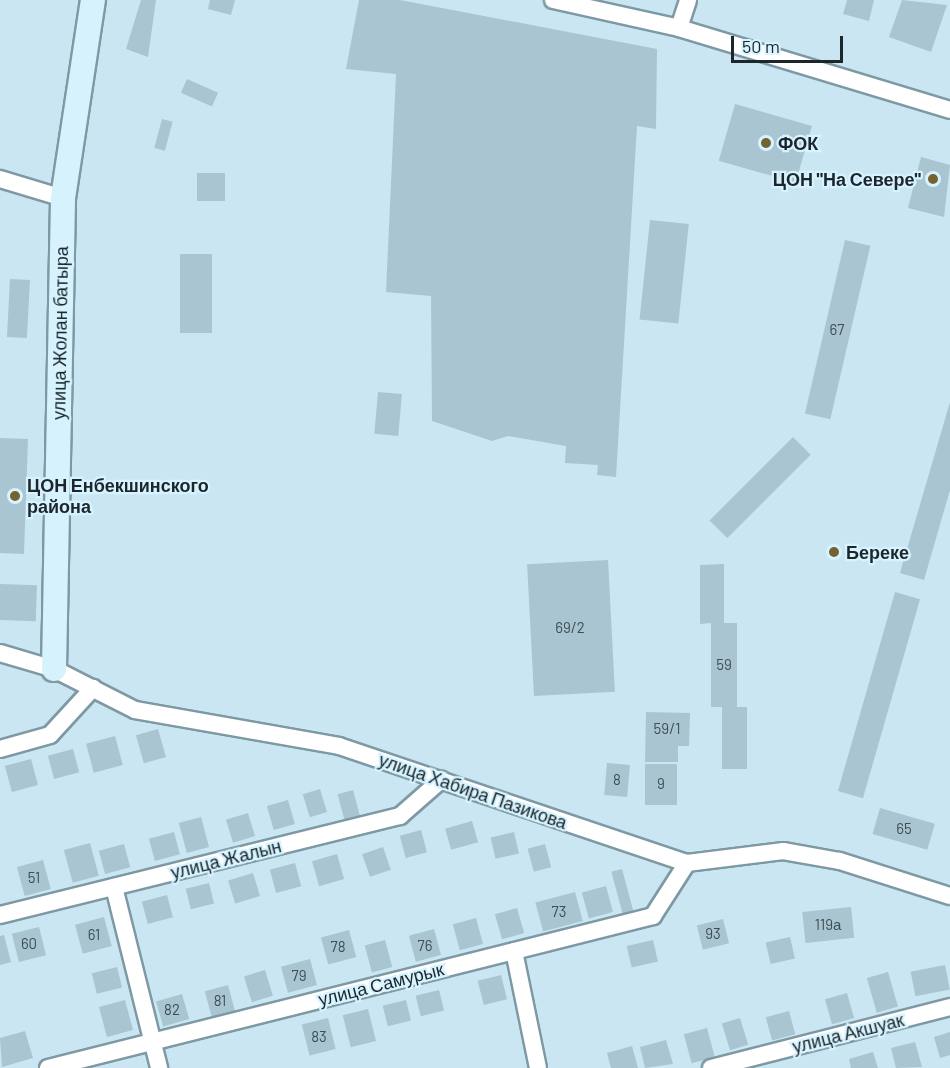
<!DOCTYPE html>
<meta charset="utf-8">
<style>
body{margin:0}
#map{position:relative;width:950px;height:1068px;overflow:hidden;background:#c9e6f2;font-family:Barlow,sans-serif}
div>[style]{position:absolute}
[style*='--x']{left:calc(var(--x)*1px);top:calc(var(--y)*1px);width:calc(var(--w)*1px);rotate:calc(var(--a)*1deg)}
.building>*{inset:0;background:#a9c5d1;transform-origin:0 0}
.roads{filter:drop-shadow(2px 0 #7e99a4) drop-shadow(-2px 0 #7e99a4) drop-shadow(0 2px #7e99a4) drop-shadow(0 -2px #7e99a4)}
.street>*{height:16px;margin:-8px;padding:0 8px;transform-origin:8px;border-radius:8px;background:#fff}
.secondary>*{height:24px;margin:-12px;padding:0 12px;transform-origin:12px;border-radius:12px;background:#d6f2fc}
.dots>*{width:16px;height:16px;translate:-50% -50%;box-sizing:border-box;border:3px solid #d6f3ff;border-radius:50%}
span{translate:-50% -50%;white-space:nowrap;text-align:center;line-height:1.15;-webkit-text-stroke:4.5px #d6f3ff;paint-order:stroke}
.number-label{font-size:15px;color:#3f4e54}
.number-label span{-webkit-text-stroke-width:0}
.poi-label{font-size:18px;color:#1c262b;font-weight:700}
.left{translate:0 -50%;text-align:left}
.right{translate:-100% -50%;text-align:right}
.street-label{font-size:18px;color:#1c262b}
.scale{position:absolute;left:731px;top:36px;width:112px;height:27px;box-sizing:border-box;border:3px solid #1c262b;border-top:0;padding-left:8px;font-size:18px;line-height:21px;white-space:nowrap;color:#1c262b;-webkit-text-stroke:4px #d6f3ff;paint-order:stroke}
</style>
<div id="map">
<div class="building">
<div style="clip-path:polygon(141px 0,156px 0,148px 57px,126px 49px)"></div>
<div style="clip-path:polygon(210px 0,235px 0,231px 15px,208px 9px)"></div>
<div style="clip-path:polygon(359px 0,400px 0,657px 49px,656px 129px,637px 126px,616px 477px,597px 475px,598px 465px,565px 463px,566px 446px,508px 436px,492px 441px,432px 421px,431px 296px,386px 292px,396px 74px,346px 69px)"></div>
<div style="clip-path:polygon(847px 0,874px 0,869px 21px,843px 14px)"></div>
<div style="clip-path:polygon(902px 0,947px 5px,931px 52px,889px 37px)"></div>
<div style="left:187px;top:79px;width:34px;height:15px;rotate:24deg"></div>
<div style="left:735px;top:104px;width:80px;height:59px;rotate:16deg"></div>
<div style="left:162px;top:119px;width:11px;height:30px;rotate:15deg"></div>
<div style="clip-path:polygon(921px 157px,950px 165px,944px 217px,908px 208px)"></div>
<div style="left:197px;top:173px;width:28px;height:28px"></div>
<div style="left:650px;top:220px;width:39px;height:100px;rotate:6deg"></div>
<div style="left:845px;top:240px;width:26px;height:178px;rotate:13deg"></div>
<div style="left:180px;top:254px;width:32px;height:79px"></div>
<div style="left:10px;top:279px;width:20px;height:58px;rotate:3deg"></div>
<div style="left:378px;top:392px;width:24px;height:42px;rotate:5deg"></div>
<div style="clip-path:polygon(950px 402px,950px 490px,924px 580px,900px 573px)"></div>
<div style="left:793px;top:437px;width:25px;height:118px;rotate:45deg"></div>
<div style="left:0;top:438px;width:28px;height:115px;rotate:2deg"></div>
<div style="left:608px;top:560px;width:132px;height:81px;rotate:87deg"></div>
<div style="clip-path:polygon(724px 564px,724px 623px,737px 623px,737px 707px,747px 707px,747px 769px,722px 769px,722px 707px,711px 707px,711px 623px,700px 624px,700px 565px)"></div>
<div style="left:0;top:584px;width:37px;height:36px;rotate:2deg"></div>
<div style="left:895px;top:592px;width:26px;height:207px;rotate:16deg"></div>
<div style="clip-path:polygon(646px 712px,690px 713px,689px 746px,678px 746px,678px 762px,645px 762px)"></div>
<div style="left:158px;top:729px;width:29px;height:23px;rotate:74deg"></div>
<div style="left:115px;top:736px;width:30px;height:30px;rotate:75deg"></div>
<div style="left:73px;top:749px;width:24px;height:26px;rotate:75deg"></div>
<div style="left:31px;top:759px;width:27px;height:27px;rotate:75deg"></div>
<div style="left:607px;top:763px;width:23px;height:32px;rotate:5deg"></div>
<div style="left:645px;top:764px;width:32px;height:41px"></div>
<div style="left:320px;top:789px;width:24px;height:18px;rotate:73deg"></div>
<div style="left:353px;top:790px;width:27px;height:16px;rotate:75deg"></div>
<div style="left:288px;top:800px;width:25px;height:22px;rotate:74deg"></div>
<div style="left:880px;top:808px;width:57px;height:27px;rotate:16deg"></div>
<div style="left:248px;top:813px;width:24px;height:23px;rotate:73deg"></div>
<div style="left:201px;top:817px;width:31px;height:23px;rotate:75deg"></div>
<div style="left:472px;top:821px;width:22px;height:28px;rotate:74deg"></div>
<div style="left:421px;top:830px;width:23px;height:22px;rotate:75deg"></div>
<div style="left:174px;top:832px;width:23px;height:26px;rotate:75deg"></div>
<div style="left:514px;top:832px;width:22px;height:24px;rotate:77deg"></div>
<div style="left:90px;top:843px;width:34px;height:27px;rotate:75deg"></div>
<div style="left:124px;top:844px;width:24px;height:26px;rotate:75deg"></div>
<div style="left:545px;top:844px;width:24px;height:18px;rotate:75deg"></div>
<div style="left:383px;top:847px;width:24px;height:22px;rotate:71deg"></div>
<div style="left:337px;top:854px;width:26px;height:26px;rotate:74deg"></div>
<div style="left:43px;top:860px;width:30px;height:27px;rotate:75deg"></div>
<div style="left:295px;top:863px;width:24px;height:26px;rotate:75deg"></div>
<div style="left:622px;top:869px;width:48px;height:11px;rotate:75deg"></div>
<div style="left:253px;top:873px;width:24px;height:26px;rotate:73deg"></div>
<div style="left:209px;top:883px;width:21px;height:24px;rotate:76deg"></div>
<div style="left:606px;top:886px;width:27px;height:25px;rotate:75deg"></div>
<div style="left:575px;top:892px;width:30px;height:41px;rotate:75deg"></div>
<div style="left:167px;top:895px;width:23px;height:26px;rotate:75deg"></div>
<div style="left:851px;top:907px;width:31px;height:49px;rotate:84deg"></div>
<div style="left:517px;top:908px;width:26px;height:23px;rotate:74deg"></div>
<div style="left:104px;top:917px;width:30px;height:30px;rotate:75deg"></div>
<div style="left:476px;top:918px;width:27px;height:24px;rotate:75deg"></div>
<div style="left:723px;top:919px;width:25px;height:27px;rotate:76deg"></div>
<div style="left:39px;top:927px;width:29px;height:28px;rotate:76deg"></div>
<div style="left:434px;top:929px;width:27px;height:26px;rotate:75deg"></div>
<div style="left:349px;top:930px;width:28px;height:29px;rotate:75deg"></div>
<div style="clip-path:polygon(4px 935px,11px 962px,0 965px,0 936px)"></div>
<div style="left:790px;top:937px;width:22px;height:25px;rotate:77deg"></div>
<div style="left:385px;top:940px;width:28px;height:21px;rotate:75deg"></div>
<div style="left:653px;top:940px;width:22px;height:27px;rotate:77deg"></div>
<div style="left:310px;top:959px;width:27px;height:30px;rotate:75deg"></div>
<div style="left:945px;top:965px;width:25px;height:35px;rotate:79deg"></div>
<div style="left:117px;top:967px;width:21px;height:26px;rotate:76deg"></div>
<div style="left:265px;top:970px;width:27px;height:22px;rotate:73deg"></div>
<div style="left:888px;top:972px;width:36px;height:22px;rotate:74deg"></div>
<div style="left:501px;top:975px;width:25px;height:24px;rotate:76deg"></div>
<div style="left:228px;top:985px;width:28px;height:24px;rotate:75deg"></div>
<div style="left:439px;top:990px;width:21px;height:24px;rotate:76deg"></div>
<div style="left:847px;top:993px;width:26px;height:23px;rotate:74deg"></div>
<div style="left:182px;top:994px;width:26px;height:27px;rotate:74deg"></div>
<div style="left:125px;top:1000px;width:31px;height:27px;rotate:75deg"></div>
<div style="left:406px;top:1000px;width:21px;height:24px;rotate:76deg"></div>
<div style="left:368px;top:1009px;width:33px;height:26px;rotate:76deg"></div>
<div style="left:789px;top:1011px;width:24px;height:24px;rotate:75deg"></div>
<div style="left:328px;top:1018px;width:32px;height:27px;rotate:76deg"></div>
<div style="left:740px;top:1018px;width:28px;height:19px;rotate:73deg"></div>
<div style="left:707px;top:1028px;width:30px;height:24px;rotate:75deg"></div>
<div style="clip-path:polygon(25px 1031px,33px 1058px,2px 1067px,0 1038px)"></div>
<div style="clip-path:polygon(950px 1032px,950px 1055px,940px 1058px,934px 1037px)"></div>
<div style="clip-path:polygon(666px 1040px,673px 1064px,645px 1068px,640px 1047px)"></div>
<div style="clip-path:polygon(915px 1042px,922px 1067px,896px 1068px,891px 1048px)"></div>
<div style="clip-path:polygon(632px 1046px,638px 1068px,611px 1068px,607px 1053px)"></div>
<div style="clip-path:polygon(873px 1052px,878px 1068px,851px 1068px,849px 1059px)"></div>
</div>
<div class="roads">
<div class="street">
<div style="--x:553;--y:0;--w:129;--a:12.5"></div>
<div style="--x:679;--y:28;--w:283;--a:16.8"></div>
<div style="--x:679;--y:28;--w:29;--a:-72"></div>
<div style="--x:0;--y:179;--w:66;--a:16.8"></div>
<div style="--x:0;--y:653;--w:56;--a:16.5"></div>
<div style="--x:54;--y:669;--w:91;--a:26.8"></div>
<div style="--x:135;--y:710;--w:207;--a:10"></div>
<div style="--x:339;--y:746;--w:367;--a:18.6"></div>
<div style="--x:687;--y:863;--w:97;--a:-7.1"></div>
<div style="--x:783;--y:851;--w:58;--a:10"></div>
<div style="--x:840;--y:861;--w:115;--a:17.7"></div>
<div style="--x:0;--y:749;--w:52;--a:-15.6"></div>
<div style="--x:50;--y:735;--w:64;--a:-47.5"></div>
<div style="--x:114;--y:887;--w:187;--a:76"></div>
<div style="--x:0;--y:915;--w:412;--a:-13.9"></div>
<div style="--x:400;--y:816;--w:55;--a:-41.3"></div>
<div style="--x:514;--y:951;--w:119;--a:78.4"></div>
<div style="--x:48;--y:1068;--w:624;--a:-14.1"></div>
<div style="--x:653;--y:916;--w:63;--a:-57.3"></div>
<div style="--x:711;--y:1068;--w:247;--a:-14.3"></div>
</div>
<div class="secondary">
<div style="--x:54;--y:669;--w:471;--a:-88.9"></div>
<div style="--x:63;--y:198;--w:200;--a:-81.4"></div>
</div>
</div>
<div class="dots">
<div style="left:766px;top:143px;background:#746331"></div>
<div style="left:933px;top:179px;background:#746331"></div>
<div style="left:15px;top:496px;background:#746331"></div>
<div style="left:834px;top:552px;background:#746331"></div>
</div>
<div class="number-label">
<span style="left:837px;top:330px">67</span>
<span style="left:570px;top:628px">69/2</span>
<span style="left:724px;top:665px">59</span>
<span style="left:667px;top:729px">59/1</span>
<span style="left:617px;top:780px">8</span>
<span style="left:661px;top:784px">9</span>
<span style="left:904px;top:829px">65</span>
<span style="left:34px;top:878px">51</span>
<span style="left:559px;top:912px">73</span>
<span style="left:828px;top:925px">119а</span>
<span style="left:713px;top:934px">93</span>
<span style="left:94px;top:935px">61</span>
<span style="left:29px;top:944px">60</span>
<span style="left:425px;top:946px">76</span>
<span style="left:338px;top:947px">78</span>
<span style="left:299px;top:976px">79</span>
<span style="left:220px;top:1001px">81</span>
<span style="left:172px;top:1010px">82</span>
<span style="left:319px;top:1037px">83</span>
</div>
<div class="poi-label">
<span class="left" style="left:778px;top:143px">ФОК</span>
<span class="right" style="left:921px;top:179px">ЦОН "На Севере"</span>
<span class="left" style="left:27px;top:496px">ЦОН Енбекшинского<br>района</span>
<span class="left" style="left:846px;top:552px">Береке</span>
</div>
<div class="street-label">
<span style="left:60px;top:333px;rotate:-89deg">улица Жолан батыра</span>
<span style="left:473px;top:791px;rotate:19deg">улица Хабира Пазикова</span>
<span style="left:226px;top:859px;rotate:-14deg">улица Жалын</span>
<span style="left:381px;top:984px;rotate:-14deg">улица Самурык</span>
<span style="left:848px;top:1033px;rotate:-14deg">улица Акшуак</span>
</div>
<div class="scale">50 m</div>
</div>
